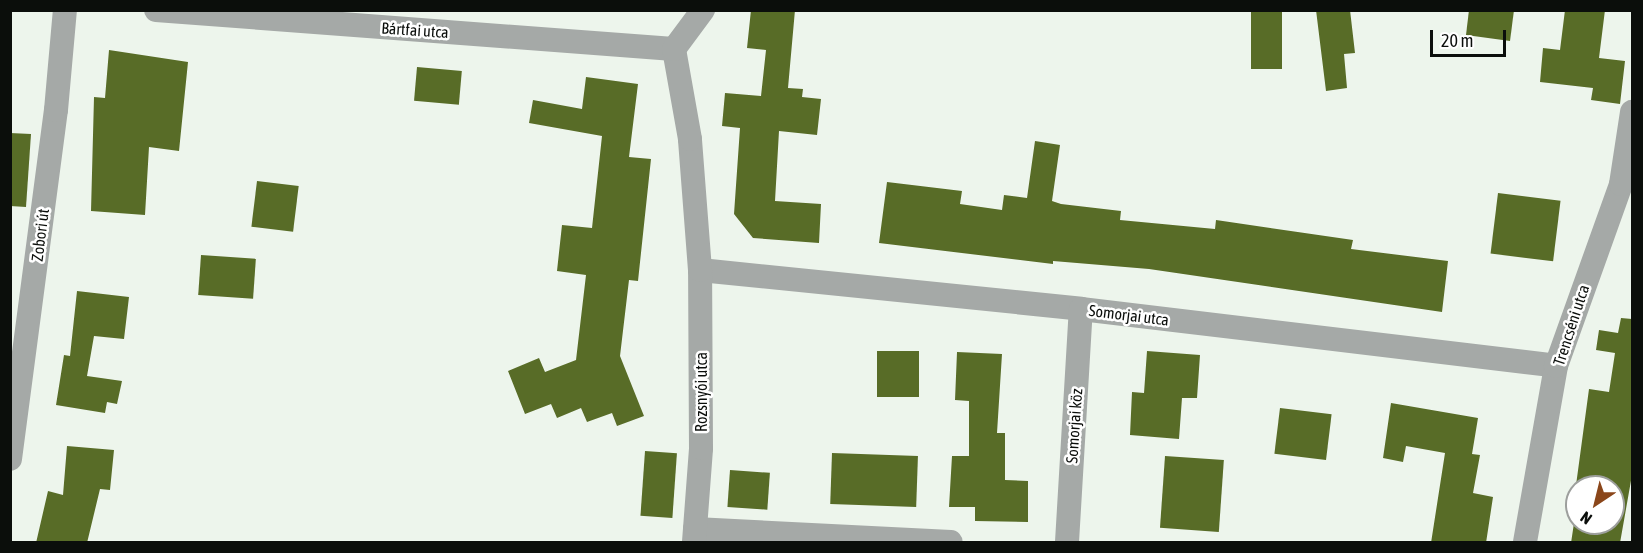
<!DOCTYPE html>
<meta charset="utf-8">
<style>
body{margin:0}
#map{position:relative;width:1643px;height:553px;overflow:hidden;background:#edf5ec;font-family:"Asap Condensed",sans-serif}
div>[style]{position:absolute}
[style*='--x']{left:calc(var(--x)*1px);top:calc(var(--y)*1px);width:calc(var(--w)*1px);rotate:calc(var(--a)*1deg)}
.building>*{inset:0;background:#586c27;transform-origin:0 0}
.minor>*{height:24px;margin:-12px;padding:0 12px;transform-origin:12px;border-radius:12px;background:#a5a9a7}
span{translate:-50% -50%;white-space:nowrap;text-align:center;line-height:1.15;-webkit-text-stroke:5px #fff;paint-order:stroke}
.street-label{font-size:16px;color:#0b0e0b}
.frame{position:absolute;inset:0;border:12px solid #0b0e0b;pointer-events:none}
.north{position:absolute;left:1565px;top:475px;width:60px;height:60px;box-sizing:border-box;background:#fff;border:2px solid #9d9f9d;border-radius:50%;rotate:215deg;font-size:16px;font-weight:700;line-height:24px;text-align:center;color:#0b0e0b}
.north::after{content:'';display:block;margin:auto;width:21px;height:27px;background:#8a461a;clip-path:polygon(50% 0,100% 100%,50% 72%,0 100%)}
.scale{position:absolute;left:1430px;top:30px;width:76px;height:27px;box-sizing:border-box;border:3px solid #0b0e0b;border-top:0;padding-left:8px;font-size:18px;line-height:21px;white-space:nowrap;color:#0b0e0b;-webkit-text-stroke:4px #fff;paint-order:stroke}
</style>
<div id="map">
<div class="building">
<div style="clip-path:polygon(751px 10px,795px 10px,788px 88px,803px 89px,802px 97px,821px 99px,817px 135px,779px 131px,775px 201px,821px 204px,819px 243px,753px 238px,734px 214px,740px 128px,722px 126px,725px 93px,761px 96px,766px 50px,747px 48px)"></div>
<div style="left:1251px;top:10px;width:31px;height:59px"></div>
<div style="clip-path:polygon(1316px 10px,1350px 10px,1355px 53px,1344px 54px,1347px 88px,1326px 91px)"></div>
<div style="clip-path:polygon(1469px 10px,1514px 10px,1510px 41px,1466px 35px)"></div>
<div style="clip-path:polygon(1565px 10px,1605px 10px,1599px 58px,1625px 61px,1620px 104px,1591px 100px,1593px 88px,1540px 82px,1543px 48px,1560px 50px)"></div>
<div style="clip-path:polygon(109px 50px,188px 62px,179px 151px,149px 147px,145px 215px,91px 211px,94px 97px,105px 98px)"></div>
<div style="left:417px;top:67px;width:45px;height:34px;rotate:5deg"></div>
<div style="clip-path:polygon(586px 77px,638px 84px,629px 157px,651px 159px,638px 281px,629px 280px,620px 356px,644px 416px,617px 426px,612px 413px,587px 422px,581px 408px,557px 418px,551px 404px,525px 414px,508px 371px,539px 358px,545px 372px,576px 360px,586px 275px,557px 271px,562px 225px,592px 228px,602px 136px,529px 123px,533px 100px,582px 109px)"></div>
<div style="clip-path:polygon(10px 133px,31px 134px,26px 207px,10px 206px)"></div>
<div style="clip-path:polygon(1035px 141px,1060px 145px,1052px 201px,1061px 204px,1121px 211px,1120px 220px,1215px 229px,1216px 220px,1353px 240px,1351px 249px,1448px 261px,1442px 312px,1149px 269px,1053px 261px,1053px 264px,879px 243px,887px 182px,962px 191px,960px 204px,1002px 210px,1004px 195px,1027px 198px)"></div>
<div style="left:257px;top:181px;width:42px;height:46px;rotate:7deg"></div>
<div style="left:1498px;top:193px;width:63px;height:61px;rotate:7deg"></div>
<div style="left:201px;top:255px;width:55px;height:40px;rotate:4deg"></div>
<div style="clip-path:polygon(77px 291px,129px 297px,124px 339px,94px 336px,87px 376px,122px 381px,117px 404px,107px 402px,105px 413px,56px 405px,64px 355px,70px 356px)"></div>
<div style="clip-path:polygon(1621px 318px,1632px 319px,1632px 475px,1620px 543px,1571px 543px,1577px 503px,1577px 523px,1613px 523px,1613px 487px,1577px 487px,1574px 500px,1589px 389px,1609px 392px,1615px 353px,1596px 350px,1599px 330px,1618px 333px)"></div>
<div style="left:877px;top:351px;width:42px;height:46px"></div>
<div style="clip-path:polygon(1147px 351px,1200px 355px,1197px 398px,1182px 398px,1179px 439px,1130px 435px,1132px 392px,1144px 393px)"></div>
<div style="clip-path:polygon(957px 352px,1002px 354px,997px 433px,1005px 433px,1005px 480px,1028px 481px,1028px 522px,975px 521px,975px 507px,949px 507px,952px 456px,969px 456px,969px 401px,955px 400px)"></div>
<div style="clip-path:polygon(1391px 403px,1478px 418px,1472px 454px,1480px 455px,1473px 493px,1493px 497px,1486px 543px,1431px 543px,1445px 453px,1406px 446px,1403px 462px,1383px 458px)"></div>
<div style="left:1280px;top:408px;width:52px;height:46px;rotate:7deg"></div>
<div style="clip-path:polygon(67px 446px,114px 450px,110px 490px,100px 489px,87px 543px,36px 543px,48px 491px,63px 495px)"></div>
<div style="left:645px;top:451px;width:32px;height:65px;rotate:4deg"></div>
<div style="left:832px;top:453px;width:86px;height:51px;rotate:2deg"></div>
<div style="left:1165px;top:456px;width:59px;height:72px;rotate:4deg"></div>
<div style="left:730px;top:470px;width:40px;height:37px;rotate:4deg"></div>
</div>
<div class="minor">
<div style="--x:156;--y:10;--w:519;--a:4.31"></div>
<div style="--x:700;--y:270;--w:383;--a:5.8"></div>
<div style="--x:1081;--y:309;--w:478;--a:6.8"></div>
<div style="--x:10;--y:459;--w:352;--a:-82.5"></div>
<div style="--x:56;--y:110;--w:100;--a:-84.9"></div>
<div style="--x:695;--y:529;--w:256;--a:2.9"></div>
<div style="--x:694;--y:542;--w:94;--a:-85.7"></div>
<div style="--x:701;--y:448;--w:178;--a:-90.3"></div>
<div style="--x:700;--y:270;--w:131;--a:-94.4"></div>
<div style="--x:690;--y:139;--w:91;--a:-100.1"></div>
<div style="--x:674;--y:49;--w:49;--a:-53.4"></div>
<div style="--x:1067;--y:542;--w:233;--a:-86.6"></div>
<div style="--x:1525;--y:542;--w:179;--a:-80"></div>
<div style="--x:1556;--y:366;--w:193;--a:-70.3"></div>
<div style="--x:1621;--y:184;--w:73;--a:-81.3"></div>
</div>
<div class="street-label">
<span style="left:415px;top:30px;rotate:4deg">Bártfai utca</span>
<span style="left:40px;top:235px;rotate:-83deg">Zobori út</span>
<span style="left:1129px;top:315px;rotate:7deg">Somorjai utca</span>
<span style="left:1571px;top:325px;rotate:-72deg">Trencséni utca</span>
<span style="left:701px;top:392px;rotate:-90deg">Rozsnyói utca</span>
<span style="left:1074px;top:426px;rotate:-86deg">Somorjai köz</span>
</div>
<div class="frame"></div>
<div class="north">N</div>
<div class="scale">20 m</div>
</div>
